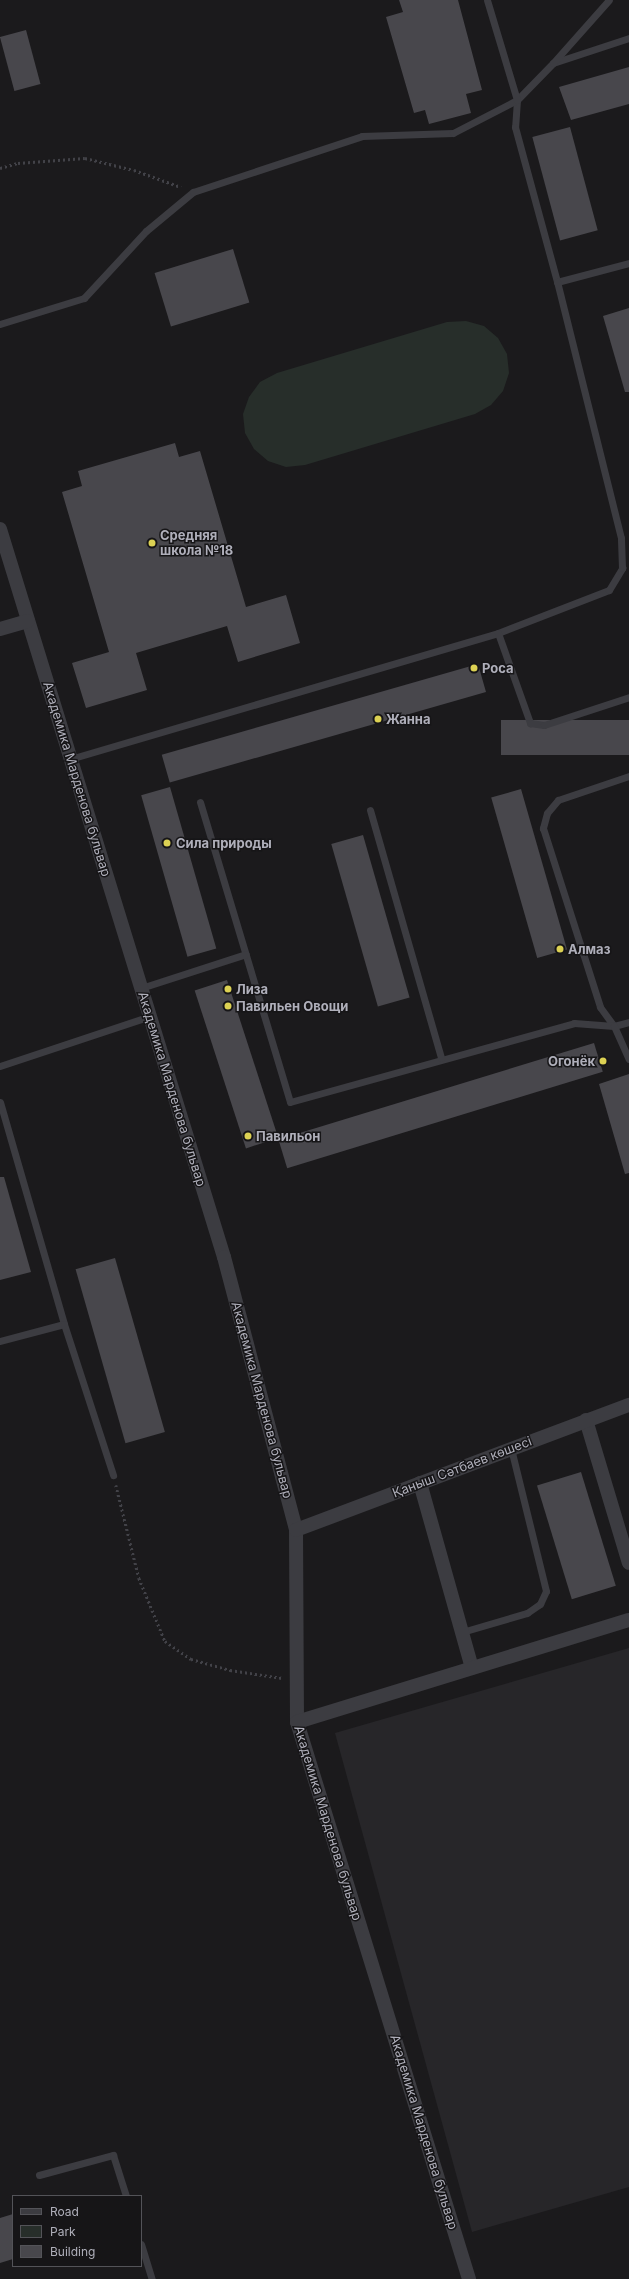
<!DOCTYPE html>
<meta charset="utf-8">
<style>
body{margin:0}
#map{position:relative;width:629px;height:2279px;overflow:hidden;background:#1b1a1c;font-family:Inter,sans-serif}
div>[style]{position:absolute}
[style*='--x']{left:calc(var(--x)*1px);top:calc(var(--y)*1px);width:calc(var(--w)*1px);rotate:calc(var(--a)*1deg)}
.built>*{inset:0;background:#272629}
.green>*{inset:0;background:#272e2a}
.building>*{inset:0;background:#48474c;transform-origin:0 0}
.path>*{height:2.5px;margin-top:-1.25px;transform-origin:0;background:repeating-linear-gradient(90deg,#424248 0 2px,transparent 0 5px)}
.service>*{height:7px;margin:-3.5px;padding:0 3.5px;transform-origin:3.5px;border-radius:3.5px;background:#3c3c41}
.minor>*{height:14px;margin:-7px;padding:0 7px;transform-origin:7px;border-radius:7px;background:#3c3c41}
.dots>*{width:11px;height:11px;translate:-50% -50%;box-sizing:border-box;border:2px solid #161517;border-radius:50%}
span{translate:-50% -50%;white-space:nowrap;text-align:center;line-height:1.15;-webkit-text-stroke:3px #161517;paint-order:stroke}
.poi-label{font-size:13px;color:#afafba;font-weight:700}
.left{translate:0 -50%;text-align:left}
.right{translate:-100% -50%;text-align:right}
.street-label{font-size:13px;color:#afafba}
.legend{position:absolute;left:12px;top:2195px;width:130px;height:72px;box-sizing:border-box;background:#161517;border:1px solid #535358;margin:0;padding:5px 7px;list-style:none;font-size:12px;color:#afafba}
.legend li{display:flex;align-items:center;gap:8px;height:20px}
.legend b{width:20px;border:1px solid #535358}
</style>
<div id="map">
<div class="built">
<div style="clip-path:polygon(629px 1648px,629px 2187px,472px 2232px,335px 1733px)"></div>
</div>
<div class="green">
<div style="clip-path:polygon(466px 321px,484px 326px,498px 338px,507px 354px,509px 373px,503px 391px,491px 405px,475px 414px,305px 465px,286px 467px,268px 461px,254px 449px,245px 433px,243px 414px,249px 397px,260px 382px,277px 373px,447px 322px)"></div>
</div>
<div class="building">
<div style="clip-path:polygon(399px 0,458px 0,482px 90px,466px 94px,471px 113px,429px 124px,425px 110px,414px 113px,386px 17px,403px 12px)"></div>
<div style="left:26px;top:30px;width:56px;height:27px;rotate:75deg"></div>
<div style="clip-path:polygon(629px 67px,629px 104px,571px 120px,559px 87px)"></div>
<div style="left:570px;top:127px;width:107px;height:39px;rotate:75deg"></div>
<div style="left:233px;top:249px;width:56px;height:82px;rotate:73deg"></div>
<div style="clip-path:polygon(629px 308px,629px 392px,625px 392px,603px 316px)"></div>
<div style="clip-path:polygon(175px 443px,179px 457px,200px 451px,246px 607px,286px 595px,300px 643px,238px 662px,227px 626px,136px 653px,147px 690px,86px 708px,72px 663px,109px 652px,62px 492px,82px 486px,78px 471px)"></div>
<div style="left:478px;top:664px;width:29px;height:329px;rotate:74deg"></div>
<div style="left:629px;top:720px;width:35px;height:128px;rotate:90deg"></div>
<div style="left:170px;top:787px;width:168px;height:30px;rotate:74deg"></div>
<div style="left:521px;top:789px;width:167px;height:31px;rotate:74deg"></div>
<div style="left:363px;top:835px;width:169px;height:33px;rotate:74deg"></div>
<div style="left:227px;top:980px;width:166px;height:34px;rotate:72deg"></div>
<div style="left:594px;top:1043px;width:30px;height:330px;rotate:73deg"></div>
<div style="clip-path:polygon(629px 1074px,629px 1173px,625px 1174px,599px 1084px)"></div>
<div style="clip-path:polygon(0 1177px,4px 1177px,31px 1272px,0 1280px)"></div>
<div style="left:115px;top:1258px;width:181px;height:41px;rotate:74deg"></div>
<div style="left:581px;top:1472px;width:119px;height:46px;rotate:73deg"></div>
<div style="clip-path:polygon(13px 2214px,13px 2259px,0 2263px,0 2218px)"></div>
</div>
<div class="path">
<div style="--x:0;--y:168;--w:19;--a:-16"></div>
<div style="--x:18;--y:163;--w:67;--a:-4.3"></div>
<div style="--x:85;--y:158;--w:50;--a:13.8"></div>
<div style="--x:134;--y:170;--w:50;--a:19.9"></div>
<div style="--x:116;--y:1485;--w:96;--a:76.1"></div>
<div style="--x:139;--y:1578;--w:68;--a:67.6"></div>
<div style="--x:165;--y:1641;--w:32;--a:35"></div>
<div style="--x:191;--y:1659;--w:41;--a:15.8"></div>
<div style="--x:230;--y:1670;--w:53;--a:8.7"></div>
</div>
<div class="service">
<div style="--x:629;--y:38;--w:80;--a:161.8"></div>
<div style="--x:553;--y:63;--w:52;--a:134.2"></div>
<div style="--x:517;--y:100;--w:27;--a:94"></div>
<div style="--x:515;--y:127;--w:161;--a:74.8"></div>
<div style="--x:557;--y:282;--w:74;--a:-14.8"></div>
<div style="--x:553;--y:63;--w:84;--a:-48.4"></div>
<div style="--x:0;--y:324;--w:88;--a:-17.2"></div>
<div style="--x:84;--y:298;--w:91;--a:-47.2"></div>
<div style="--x:146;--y:231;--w:61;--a:-39.7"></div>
<div style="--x:193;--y:192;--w:178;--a:-18.3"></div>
<div style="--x:362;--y:136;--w:91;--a:-1.9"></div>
<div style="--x:453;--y:133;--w:72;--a:-27.3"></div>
<div style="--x:517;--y:100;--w:104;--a:-106.7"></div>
<div style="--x:498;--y:633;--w:119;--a:-21.2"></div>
<div style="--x:609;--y:590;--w:26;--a:-59"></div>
<div style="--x:622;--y:568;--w:30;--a:-92"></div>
<div style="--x:621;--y:538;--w:264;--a:-104"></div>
<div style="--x:70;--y:759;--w:446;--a:-16.4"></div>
<div style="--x:498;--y:633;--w:96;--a:70.4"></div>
<div style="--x:530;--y:723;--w:14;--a:8"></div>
<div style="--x:544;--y:725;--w:89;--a:-18.2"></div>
<div style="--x:629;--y:776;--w:75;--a:161.3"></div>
<div style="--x:558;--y:800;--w:17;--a:130"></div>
<div style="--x:547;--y:813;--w:16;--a:105"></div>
<div style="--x:543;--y:828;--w:188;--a:72.3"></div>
<div style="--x:600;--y:1007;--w:24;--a:54"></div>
<div style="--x:614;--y:1026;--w:16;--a:-15"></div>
<div style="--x:200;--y:802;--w:313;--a:73.3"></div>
<div style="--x:290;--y:1102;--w:295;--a:-15.5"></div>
<div style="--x:574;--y:1023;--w:40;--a:4.3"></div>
<div style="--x:614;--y:1026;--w:36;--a:66"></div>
<div style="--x:370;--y:810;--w:258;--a:74"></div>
<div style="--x:141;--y:988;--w:110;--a:-17.9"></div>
<div style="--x:0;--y:1066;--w:158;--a:-18.4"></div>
<div style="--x:0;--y:1102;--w:231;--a:73.9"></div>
<div style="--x:64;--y:1324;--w:66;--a:165.1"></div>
<div style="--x:64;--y:1324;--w:159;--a:72"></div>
<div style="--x:462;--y:1632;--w:68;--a:-16.3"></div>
<div style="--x:527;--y:1613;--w:16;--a:-35"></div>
<div style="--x:540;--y:1604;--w:14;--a:-65"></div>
<div style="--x:546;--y:1591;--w:147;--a:-103.8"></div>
<div style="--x:39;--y:2175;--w:77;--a:-15.1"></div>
<div style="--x:113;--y:2155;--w:43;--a:72.4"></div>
<div style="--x:141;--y:2244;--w:37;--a:73"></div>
</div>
<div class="minor">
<div style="--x:0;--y:529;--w:762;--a:72.9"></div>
<div style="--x:224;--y:1257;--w:282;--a:75.2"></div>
<div style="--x:296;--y:1530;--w:192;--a:89.7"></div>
<div style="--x:297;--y:1722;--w:583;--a:72.84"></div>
<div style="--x:0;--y:629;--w:29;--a:-16"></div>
<div style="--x:586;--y:1420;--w:149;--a:73.3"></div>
<div style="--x:420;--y:1483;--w:192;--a:74.3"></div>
<div style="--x:296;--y:1530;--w:356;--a:-20.6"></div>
<div style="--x:297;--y:1722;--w:347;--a:-17.1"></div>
</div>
<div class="dots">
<div style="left:152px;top:543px;background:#dcd153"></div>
<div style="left:474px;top:668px;background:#dcd153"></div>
<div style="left:378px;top:719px;background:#dcd153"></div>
<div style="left:167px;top:843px;background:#dcd153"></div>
<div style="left:560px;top:949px;background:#dcd153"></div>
<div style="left:228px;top:989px;background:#dcd153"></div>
<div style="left:228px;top:1006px;background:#dcd153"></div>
<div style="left:603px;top:1061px;background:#dcd153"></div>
<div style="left:248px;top:1136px;background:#dcd153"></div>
</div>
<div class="poi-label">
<span class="left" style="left:160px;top:543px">Средняя<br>школа №18</span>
<span class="left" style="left:482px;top:668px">Роса</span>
<span class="left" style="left:386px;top:719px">Жанна</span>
<span class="left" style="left:176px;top:843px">Сила природы</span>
<span class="left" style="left:568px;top:949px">Алмаз</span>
<span class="left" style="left:236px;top:989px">Лиза</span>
<span class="left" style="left:236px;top:1006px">Павильен Овощи</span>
<span class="right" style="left:595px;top:1061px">Огонёк</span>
<span class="left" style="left:256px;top:1136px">Павильон</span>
</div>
<div class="street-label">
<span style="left:77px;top:779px;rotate:73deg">Академика Марденова бульвар</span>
<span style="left:172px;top:1089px;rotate:73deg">Академика Марденова бульвар</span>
<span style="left:262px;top:1400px;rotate:75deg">Академика Марденова бульвар</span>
<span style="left:462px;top:1467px;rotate:-21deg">Қаныш Сәтбаев көшесі</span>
<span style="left:328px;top:1823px;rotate:73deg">Академика Марденова бульвар</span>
<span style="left:424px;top:2132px;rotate:73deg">Академика Марденова бульвар</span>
</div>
<ul class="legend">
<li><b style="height:5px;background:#3c3c41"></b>Road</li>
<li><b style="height:11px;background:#272e2a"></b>Park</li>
<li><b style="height:11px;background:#48474c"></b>Building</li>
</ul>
</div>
